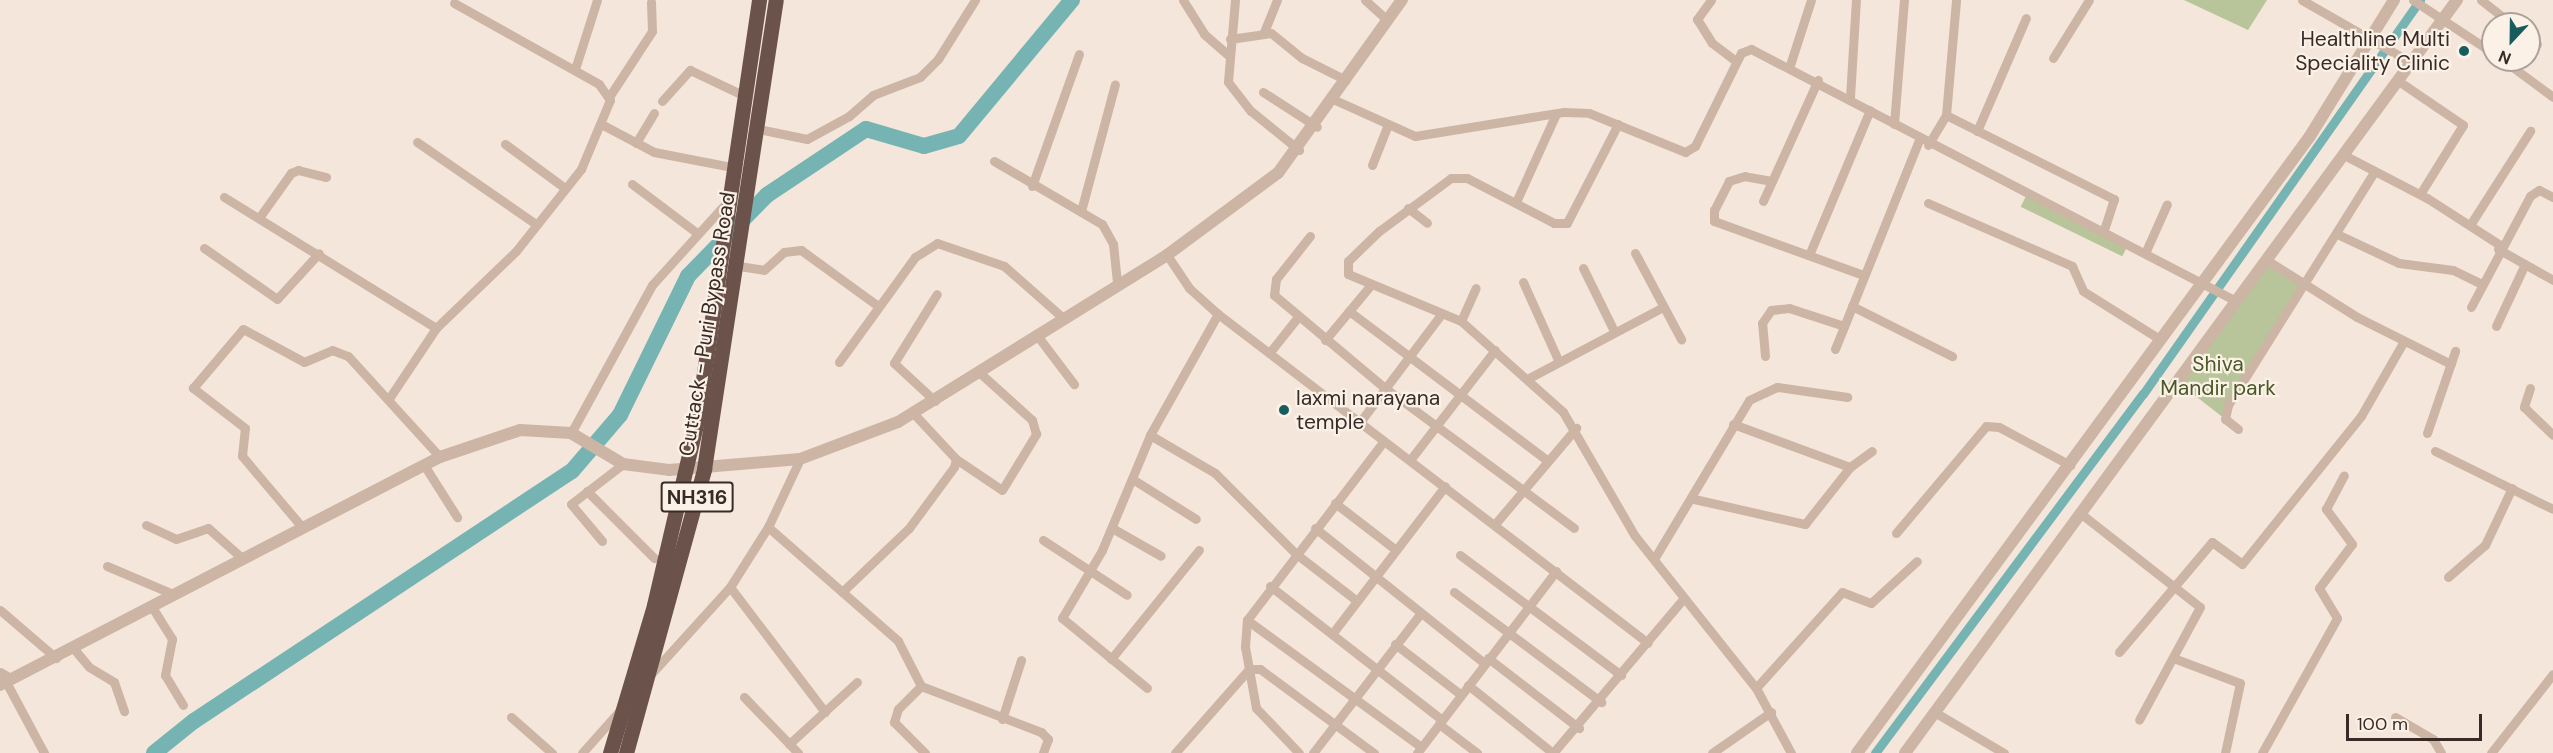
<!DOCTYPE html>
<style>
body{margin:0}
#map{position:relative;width:2553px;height:753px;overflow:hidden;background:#f4e6da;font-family:"DM Sans",sans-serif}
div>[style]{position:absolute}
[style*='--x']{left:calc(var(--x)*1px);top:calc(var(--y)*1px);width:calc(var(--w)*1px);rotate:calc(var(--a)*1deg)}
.green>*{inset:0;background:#b8c499;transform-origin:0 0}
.canal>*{height:9px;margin:-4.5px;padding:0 4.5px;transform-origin:4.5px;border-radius:4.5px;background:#76b4b3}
.river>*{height:16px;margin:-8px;padding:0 8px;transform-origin:8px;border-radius:8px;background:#76b4b3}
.minor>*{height:9px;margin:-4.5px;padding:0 4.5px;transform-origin:4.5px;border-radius:4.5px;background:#cdb5a5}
.tertiary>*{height:12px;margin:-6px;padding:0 6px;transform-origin:6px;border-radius:6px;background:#cdb5a5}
.trunk>*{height:15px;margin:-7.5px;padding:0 7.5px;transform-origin:7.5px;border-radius:7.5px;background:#6b524a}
.dots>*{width:16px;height:16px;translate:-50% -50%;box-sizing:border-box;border:3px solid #fbf1e7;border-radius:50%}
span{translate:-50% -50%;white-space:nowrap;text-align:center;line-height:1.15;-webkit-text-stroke:4.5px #fbf1e7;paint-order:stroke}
.shield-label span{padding:2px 4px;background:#fbf1e7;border:2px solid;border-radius:4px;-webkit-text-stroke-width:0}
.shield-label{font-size:20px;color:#382b27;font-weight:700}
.poi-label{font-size:21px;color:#382b27}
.right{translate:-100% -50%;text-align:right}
.left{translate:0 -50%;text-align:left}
.street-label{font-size:21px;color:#382b27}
.park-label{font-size:21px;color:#4a5928}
.north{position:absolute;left:2481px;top:12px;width:60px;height:60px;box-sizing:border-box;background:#fbf1e7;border:2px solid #ada29a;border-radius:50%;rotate:202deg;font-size:16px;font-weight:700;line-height:24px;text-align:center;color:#382b27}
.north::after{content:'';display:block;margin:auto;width:21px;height:27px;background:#185d5e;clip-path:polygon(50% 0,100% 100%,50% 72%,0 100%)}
.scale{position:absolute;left:2346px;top:714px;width:136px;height:27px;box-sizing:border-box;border:3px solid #382b27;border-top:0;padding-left:8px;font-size:18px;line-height:21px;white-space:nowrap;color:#382b27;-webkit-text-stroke:4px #fbf1e7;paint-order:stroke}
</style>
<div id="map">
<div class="green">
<div style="clip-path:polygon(2184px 0,2267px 0,2248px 30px)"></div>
<div style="left:2026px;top:196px;width:113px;height:12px;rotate:26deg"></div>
<div style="clip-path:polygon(2267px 262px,2304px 285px,2225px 419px,2179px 383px)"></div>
</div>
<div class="canal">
<div style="--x:1875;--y:753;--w:448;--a:-53.3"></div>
<div style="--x:2143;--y:394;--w:482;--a:-54.9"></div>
</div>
<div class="river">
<div style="--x:154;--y:753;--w:51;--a:-38.7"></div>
<div style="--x:194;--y:721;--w:453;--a:-33.5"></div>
<div style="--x:572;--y:471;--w:74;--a:-49.4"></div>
<div style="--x:620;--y:415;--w:155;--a:-63.9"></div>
<div style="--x:688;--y:276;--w:113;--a:-45.7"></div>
<div style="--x:767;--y:195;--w:119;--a:-33.7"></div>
<div style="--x:866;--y:129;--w:60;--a:16.3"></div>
<div style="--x:924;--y:146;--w:36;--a:-16"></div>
<div style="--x:959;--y:136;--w:177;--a:-50.3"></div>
</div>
<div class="minor">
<div style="--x:1183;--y:0;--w:40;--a:58"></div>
<div style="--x:1204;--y:34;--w:32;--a:41"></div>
<div style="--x:1235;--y:0;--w:82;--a:94.9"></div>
<div style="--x:1228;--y:82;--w:37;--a:52"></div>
<div style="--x:1251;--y:111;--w:62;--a:39.1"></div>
<div style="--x:1365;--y:0;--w:27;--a:42"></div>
<div style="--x:1711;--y:0;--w:24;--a:126"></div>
<div style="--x:1697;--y:19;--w:28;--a:58"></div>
<div style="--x:1712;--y:43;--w:30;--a:37"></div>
<div style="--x:2302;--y:0;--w:127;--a:29.8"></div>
<div style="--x:2413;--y:0;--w:96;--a:33.5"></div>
<div style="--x:2481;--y:0;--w:39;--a:38"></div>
<div style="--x:1264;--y:32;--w:35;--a:-68"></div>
<div style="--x:2529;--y:38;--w:10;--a:37"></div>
<div style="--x:1230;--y:39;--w:41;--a:-8.3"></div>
<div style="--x:1271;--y:33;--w:40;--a:39"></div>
<div style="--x:1302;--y:58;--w:49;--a:26.6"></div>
<div style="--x:2053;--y:58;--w:68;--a:-58.2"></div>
<div style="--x:2503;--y:60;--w:62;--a:36.5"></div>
<div style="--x:1790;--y:65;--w:68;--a:-72.1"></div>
<div style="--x:575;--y:69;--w:72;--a:-72.3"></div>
<div style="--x:2397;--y:80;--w:80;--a:34.3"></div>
<div style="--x:2463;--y:125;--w:81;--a:121.9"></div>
<div style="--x:1263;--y:92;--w:64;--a:32.9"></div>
<div style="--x:611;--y:94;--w:75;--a:-56.9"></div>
<div style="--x:652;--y:31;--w:29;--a:-92"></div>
<div style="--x:1850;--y:97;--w:97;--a:-86.5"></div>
<div style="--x:1335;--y:100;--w:88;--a:24.2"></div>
<div style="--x:1415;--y:136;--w:151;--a:-9.2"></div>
<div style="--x:1564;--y:112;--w:25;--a:2"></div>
<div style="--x:1589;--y:113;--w:104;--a:22.1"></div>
<div style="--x:1685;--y:152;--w:12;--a:-31"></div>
<div style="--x:1695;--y:146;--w:104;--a:-63.7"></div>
<div style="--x:1741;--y:53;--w:11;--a:-22"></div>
<div style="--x:1751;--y:49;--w:544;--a:27.46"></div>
<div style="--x:662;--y:101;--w:42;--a:-47.9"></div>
<div style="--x:690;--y:70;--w:61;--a:25.3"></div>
<div style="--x:1946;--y:115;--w:188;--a:26.6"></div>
<div style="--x:2114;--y:199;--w:33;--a:108"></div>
<div style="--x:601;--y:124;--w:60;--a:27.8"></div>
<div style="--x:654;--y:152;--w:85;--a:10.9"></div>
<div style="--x:1618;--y:124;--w:111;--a:117.3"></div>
<div style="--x:1567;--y:223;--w:13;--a:180"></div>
<div style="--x:1554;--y:223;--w:98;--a:-152.7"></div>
<div style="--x:1467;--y:178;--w:16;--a:180"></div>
<div style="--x:1451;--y:178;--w:89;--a:143.6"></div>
<div style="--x:1379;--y:231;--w:43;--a:135.9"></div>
<div style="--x:1348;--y:261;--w:13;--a:90"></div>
<div style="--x:1348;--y:274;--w:122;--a:22.6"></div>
<div style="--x:1461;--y:321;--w:137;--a:41.7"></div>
<div style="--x:1563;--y:412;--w:143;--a:59.9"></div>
<div style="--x:1635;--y:536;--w:194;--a:51.5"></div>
<div style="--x:1756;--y:688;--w:74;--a:61.7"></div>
<div style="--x:1894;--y:124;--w:124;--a:-85.4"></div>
<div style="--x:758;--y:129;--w:50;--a:11.5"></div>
<div style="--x:807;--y:139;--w:48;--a:-28.7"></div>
<div style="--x:849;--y:116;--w:32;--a:-41"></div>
<div style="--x:873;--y:95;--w:50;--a:-21"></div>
<div style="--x:920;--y:77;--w:25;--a:-45"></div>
<div style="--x:938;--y:59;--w:70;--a:-57.9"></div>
<div style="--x:1977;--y:131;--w:123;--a:-66.6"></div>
<div style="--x:417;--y:142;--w:145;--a:34.6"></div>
<div style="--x:636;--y:143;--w:35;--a:-59"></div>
<div style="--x:505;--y:144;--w:74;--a:36.3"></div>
<div style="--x:1928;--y:145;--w:35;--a:-59"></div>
<div style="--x:1946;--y:115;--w:115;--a:-85"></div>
<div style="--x:2342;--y:154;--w:96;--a:27.4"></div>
<div style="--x:2427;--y:198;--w:87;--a:32.8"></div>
<div style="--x:994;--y:161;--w:125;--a:30.3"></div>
<div style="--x:1102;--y:224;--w:23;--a:61"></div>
<div style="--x:1113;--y:244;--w:37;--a:84"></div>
<div style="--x:1372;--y:165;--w:41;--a:-68.5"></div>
<div style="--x:1772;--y:181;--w:27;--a:-170"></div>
<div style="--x:1745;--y:176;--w:17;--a:163"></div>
<div style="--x:1729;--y:181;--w:33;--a:117"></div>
<div style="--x:1714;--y:210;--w:11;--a:90"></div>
<div style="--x:1714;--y:221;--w:158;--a:19.9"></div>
<div style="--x:632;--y:184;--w:81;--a:37"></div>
<div style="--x:1032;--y:186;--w:140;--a:-70.4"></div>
<div style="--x:224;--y:197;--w:249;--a:31.7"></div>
<div style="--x:1763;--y:201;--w:133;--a:-65.6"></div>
<div style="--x:1516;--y:202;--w:97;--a:-65.6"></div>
<div style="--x:1928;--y:203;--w:157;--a:23.6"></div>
<div style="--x:2072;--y:266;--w:27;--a:66"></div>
<div style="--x:2083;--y:291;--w:92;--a:32.1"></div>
<div style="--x:1408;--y:208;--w:24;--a:38"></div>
<div style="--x:1081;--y:211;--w:131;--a:-75"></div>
<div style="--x:261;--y:215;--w:52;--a:-54.5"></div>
<div style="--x:291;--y:173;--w:8;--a:-23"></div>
<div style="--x:298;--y:170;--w:29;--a:14"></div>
<div style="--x:2470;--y:225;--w:112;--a:-57.4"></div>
<div style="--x:2337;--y:234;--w:68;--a:25.1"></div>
<div style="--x:2399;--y:263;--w:54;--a:7.4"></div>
<div style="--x:2453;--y:270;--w:30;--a:26"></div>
<div style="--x:1310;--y:236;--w:55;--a:128.3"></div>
<div style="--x:1276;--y:279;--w:16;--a:97"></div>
<div style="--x:1274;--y:295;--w:145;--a:40"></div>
<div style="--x:1385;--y:388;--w:235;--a:36.5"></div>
<div style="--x:204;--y:248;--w:89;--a:34.9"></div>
<div style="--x:277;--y:299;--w:62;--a:-47.6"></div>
<div style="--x:2498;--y:249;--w:63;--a:29.4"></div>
<div style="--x:2146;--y:251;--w:51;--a:-65.9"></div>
<div style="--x:1635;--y:253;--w:98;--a:61.9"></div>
<div style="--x:1167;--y:255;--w:40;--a:56"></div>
<div style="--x:1189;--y:288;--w:39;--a:42"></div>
<div style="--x:1218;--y:314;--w:541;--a:37.42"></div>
<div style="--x:1809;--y:255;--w:157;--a:-67.2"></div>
<div style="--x:2265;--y:259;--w:109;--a:32.2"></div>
<div style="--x:2357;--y:317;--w:105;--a:26.6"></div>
<div style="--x:739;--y:266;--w:25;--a:9"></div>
<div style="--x:764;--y:270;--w:27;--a:-42"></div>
<div style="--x:784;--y:252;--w:17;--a:-7"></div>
<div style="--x:801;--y:250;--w:95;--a:36"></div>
<div style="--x:1583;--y:268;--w:70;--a:63.8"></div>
<div style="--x:1523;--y:282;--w:85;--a:65.8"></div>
<div style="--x:1852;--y:306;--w:112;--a:26.6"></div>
<div style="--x:2471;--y:307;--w:126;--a:-62"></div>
<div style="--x:2530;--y:196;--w:11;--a:-34"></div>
<div style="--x:2539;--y:190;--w:16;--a:27"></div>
<div style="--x:1349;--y:311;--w:249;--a:37"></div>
<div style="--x:1461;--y:321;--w:36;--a:-66"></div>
<div style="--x:2496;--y:326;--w:68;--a:-64.9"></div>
<div style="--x:1036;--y:334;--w:63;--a:52.8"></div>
<div style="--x:1325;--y:340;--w:70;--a:-50.2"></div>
<div style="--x:1835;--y:349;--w:225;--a:-68.1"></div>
<div style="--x:1270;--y:352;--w:43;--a:-51.5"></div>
<div style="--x:1765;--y:356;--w:33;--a:-95"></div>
<div style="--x:1762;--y:323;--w:16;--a:-55"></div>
<div style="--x:1771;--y:310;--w:18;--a:-6"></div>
<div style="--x:1789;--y:308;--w:58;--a:18.1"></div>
<div style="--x:839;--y:362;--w:130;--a:-54.1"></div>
<div style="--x:915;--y:257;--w:26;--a:-32"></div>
<div style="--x:937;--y:243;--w:71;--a:18.9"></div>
<div style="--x:1004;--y:266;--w:77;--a:41.3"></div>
<div style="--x:1529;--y:378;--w:152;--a:-27.9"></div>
<div style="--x:2530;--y:388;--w:20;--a:108"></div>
<div style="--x:2524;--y:407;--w:40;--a:44"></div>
<div style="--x:390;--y:397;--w:83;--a:-56.3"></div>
<div style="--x:436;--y:328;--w:111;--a:-43.9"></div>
<div style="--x:516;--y:251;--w:105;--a:-51.6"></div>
<div style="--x:581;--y:169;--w:75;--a:-67.2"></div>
<div style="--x:610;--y:100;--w:19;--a:-125"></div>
<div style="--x:599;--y:84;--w:166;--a:-150.8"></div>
<div style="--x:935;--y:401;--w:56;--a:-137.2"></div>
<div style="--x:894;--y:363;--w:81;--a:-58.1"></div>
<div style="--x:1360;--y:422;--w:136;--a:-53"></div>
<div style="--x:1733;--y:424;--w:125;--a:20.2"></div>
<div style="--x:2238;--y:429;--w:16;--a:-142"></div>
<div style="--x:2225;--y:419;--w:14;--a:-78"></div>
<div style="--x:2228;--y:405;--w:276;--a:-57.9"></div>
<div style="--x:571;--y:433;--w:169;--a:-61.3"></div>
<div style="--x:652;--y:285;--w:113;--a:-47.9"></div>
<div style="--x:2427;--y:433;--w:87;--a:-71.1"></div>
<div style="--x:1150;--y:435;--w:75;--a:30.3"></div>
<div style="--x:1215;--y:473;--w:113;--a:45"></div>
<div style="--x:1295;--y:553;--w:78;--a:37.7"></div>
<div style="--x:2435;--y:451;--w:131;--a:26.2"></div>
<div style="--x:956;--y:459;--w:55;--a:34"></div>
<div style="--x:1002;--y:490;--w:66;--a:-58.7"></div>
<div style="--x:1036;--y:434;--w:15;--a:-106"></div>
<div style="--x:1032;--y:420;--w:70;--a:-137.9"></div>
<div style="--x:1410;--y:460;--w:139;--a:-52.3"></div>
<div style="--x:424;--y:465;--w:62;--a:57.6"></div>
<div style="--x:1134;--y:480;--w:73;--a:32.2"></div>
<div style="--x:587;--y:491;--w:95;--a:45"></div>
<div style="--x:1694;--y:499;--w:114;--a:12.7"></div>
<div style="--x:1805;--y:524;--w:73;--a:-51.7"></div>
<div style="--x:1850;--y:467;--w:27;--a:-36"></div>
<div style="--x:1335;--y:503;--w:77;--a:37.6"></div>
<div style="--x:2080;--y:513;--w:152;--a:38.1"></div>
<div style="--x:2200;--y:607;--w:128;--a:118.4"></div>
<div style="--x:1495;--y:524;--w:126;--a:-49.8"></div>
<div style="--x:146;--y:525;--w:33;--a:25"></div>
<div style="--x:176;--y:539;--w:34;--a:-19"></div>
<div style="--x:208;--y:528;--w:45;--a:41.4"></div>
<div style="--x:302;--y:527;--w:93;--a:-130.2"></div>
<div style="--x:242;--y:456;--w:28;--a:-84"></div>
<div style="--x:245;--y:428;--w:66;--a:-142.4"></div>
<div style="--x:193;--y:388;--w:77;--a:-49.7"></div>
<div style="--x:243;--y:329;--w:69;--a:28.4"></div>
<div style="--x:304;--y:362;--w:30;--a:-23"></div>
<div style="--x:332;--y:350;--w:17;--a:21"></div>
<div style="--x:348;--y:356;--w:137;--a:47.7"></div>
<div style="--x:768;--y:527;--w:173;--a:41.2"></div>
<div style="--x:898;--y:641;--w:51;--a:62.9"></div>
<div style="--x:921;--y:686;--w:129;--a:21"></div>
<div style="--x:1041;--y:732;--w:10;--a:45"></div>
<div style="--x:1048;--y:739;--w:15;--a:110"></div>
<div style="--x:1112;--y:528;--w:56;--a:29.7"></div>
<div style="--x:1315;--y:528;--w:216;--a:38.6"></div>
<div style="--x:1896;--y:533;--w:140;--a:-49.9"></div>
<div style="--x:1986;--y:426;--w:13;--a:4"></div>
<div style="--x:1999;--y:427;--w:81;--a:28.2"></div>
<div style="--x:1043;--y:540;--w:100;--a:33.2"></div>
<div style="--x:602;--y:541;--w:48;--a:-130"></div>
<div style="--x:571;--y:504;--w:66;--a:-37.6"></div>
<div style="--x:1460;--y:555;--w:201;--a:36.7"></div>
<div style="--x:1654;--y:559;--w:185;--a:-59.1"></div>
<div style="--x:1749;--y:400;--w:31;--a:-25"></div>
<div style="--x:1777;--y:387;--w:71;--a:8.1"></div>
<div style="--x:107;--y:566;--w:72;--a:23"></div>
<div style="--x:2448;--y:577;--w:49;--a:-40.9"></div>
<div style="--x:2485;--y:545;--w:63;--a:-64.7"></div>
<div style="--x:1270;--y:586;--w:218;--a:37.9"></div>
<div style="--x:730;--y:587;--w:157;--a:52.8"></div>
<div style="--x:842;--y:592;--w:93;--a:-43.7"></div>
<div style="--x:909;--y:528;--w:76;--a:-53.6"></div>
<div style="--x:954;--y:467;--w:8;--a:-76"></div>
<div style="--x:956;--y:459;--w:62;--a:-133"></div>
<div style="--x:1454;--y:592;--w:184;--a:36.8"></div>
<div style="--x:152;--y:607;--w:38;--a:58"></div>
<div style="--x:172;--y:639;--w:37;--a:101"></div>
<div style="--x:165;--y:675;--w:35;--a:59"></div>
<div style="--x:0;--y:610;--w:74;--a:40.6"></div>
<div style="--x:1247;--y:620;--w:215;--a:36.1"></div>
<div style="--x:1332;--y:634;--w:186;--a:-52.6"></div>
<div style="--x:1395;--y:644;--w:82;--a:37.6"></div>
<div style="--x:74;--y:649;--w:23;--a:50"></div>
<div style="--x:89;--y:667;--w:29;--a:31"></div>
<div style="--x:114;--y:682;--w:31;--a:71"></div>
<div style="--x:2119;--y:652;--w:144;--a:-49.8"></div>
<div style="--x:2212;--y:542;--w:37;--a:36"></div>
<div style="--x:2242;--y:564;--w:190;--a:-51.2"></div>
<div style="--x:2361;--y:416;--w:86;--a:-60.2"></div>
<div style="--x:1488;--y:658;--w:115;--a:37.6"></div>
<div style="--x:1111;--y:659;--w:140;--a:-51.1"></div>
<div style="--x:2176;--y:659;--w:68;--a:20.6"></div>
<div style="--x:2240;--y:683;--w:72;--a:102.1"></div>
<div style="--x:0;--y:672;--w:14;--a:30"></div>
<div style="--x:652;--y:673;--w:116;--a:-47.8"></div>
<div style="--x:730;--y:587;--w:71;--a:-57.7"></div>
<div style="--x:768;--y:527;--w:75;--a:-64.8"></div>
<div style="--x:6;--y:682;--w:81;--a:61.8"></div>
<div style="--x:1468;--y:685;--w:109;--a:38.7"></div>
<div style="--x:921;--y:686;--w:33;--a:135"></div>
<div style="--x:898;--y:709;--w:14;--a:107"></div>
<div style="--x:894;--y:722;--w:44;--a:45"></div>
<div style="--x:1147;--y:688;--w:110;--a:-140.5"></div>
<div style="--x:1062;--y:618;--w:79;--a:-59.5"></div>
<div style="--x:1102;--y:550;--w:125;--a:-67.3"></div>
<div style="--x:1150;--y:435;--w:139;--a:-60.7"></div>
<div style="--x:1756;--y:688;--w:129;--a:-48.1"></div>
<div style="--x:1842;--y:592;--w:31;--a:21"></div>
<div style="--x:1871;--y:603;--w:62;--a:-42.4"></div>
<div style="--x:744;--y:697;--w:78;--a:46"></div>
<div style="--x:1936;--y:713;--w:79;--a:30.5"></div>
<div style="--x:511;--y:717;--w:55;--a:41.3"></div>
<div style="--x:2395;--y:717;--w:44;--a:30.1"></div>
<div style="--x:2433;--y:739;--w:16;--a:60"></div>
<div style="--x:1002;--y:719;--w:62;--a:-72.1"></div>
<div style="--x:1439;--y:724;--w:48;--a:37.3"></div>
<div style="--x:789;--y:744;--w:92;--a:-42.4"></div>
<div style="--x:582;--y:753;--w:59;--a:-48.4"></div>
<div style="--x:1175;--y:753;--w:112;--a:-48.6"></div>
<div style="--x:1249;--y:669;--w:11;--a:0"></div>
<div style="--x:1260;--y:669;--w:142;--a:36.4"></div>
<div style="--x:1299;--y:753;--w:62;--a:-133.7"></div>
<div style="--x:1256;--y:708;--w:62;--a:-100.2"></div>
<div style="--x:1245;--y:647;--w:27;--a:-86"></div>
<div style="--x:1247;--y:620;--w:225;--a:-52.6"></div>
<div style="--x:1313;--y:753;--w:177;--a:-52.4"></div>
<div style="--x:1417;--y:753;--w:229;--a:-52.6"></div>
<div style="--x:1553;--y:753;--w:203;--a:-49.8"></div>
<div style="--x:1712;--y:753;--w:72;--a:-34.8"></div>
<div style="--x:2262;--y:753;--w:154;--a:-60.9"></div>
<div style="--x:2337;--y:618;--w:35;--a:-121"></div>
<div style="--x:2319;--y:588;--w:55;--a:-53.1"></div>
<div style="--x:2352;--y:544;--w:44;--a:-126.6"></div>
<div style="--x:2326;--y:509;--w:38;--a:-62"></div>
<div style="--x:2491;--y:753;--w:100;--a:-51.9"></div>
</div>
<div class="tertiary">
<div style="--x:0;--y:685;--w:496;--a:-27.4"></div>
<div style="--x:440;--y:457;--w:84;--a:-18.6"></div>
<div style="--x:520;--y:430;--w:51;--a:3.4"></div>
<div style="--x:571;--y:433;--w:61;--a:30.8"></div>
<div style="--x:623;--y:464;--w:46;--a:7.4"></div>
<div style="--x:669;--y:470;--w:131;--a:-4.8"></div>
<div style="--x:800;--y:459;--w:105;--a:-20.7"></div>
<div style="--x:898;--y:422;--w:317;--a:-31.8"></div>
<div style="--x:1167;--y:255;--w:138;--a:-36.5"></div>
<div style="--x:1278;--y:173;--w:213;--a:-54.4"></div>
<div style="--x:1857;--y:753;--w:765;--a:-53.71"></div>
<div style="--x:2310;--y:136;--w:160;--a:-58.3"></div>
<div style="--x:1905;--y:753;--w:934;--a:-53.76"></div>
</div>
<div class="trunk">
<div style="--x:610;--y:753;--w:154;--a:-73.4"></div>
<div style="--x:654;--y:605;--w:190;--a:-76.9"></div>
<div style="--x:697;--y:420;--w:425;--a:-81.6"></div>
<div style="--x:626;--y:753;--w:295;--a:-74.6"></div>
<div style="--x:704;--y:469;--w:474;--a:-81.3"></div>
</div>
<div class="dots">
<div style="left:2464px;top:51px;background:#185d5e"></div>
<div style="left:1284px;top:410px;background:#185d5e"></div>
</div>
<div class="shield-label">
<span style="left:697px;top:497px">NH316</span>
</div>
<div class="poi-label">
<span class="right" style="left:2450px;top:51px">Healthline Multi<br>Speciality Clinic</span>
<span class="left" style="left:1296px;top:410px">laxmi narayana<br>temple</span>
</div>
<div class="street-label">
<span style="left:707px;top:324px;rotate:-81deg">Cuttack - Puri Bypass Road</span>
</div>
<div class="park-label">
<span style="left:2218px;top:376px">Shiva<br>Mandir park</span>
</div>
<div class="north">N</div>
<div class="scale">100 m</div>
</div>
